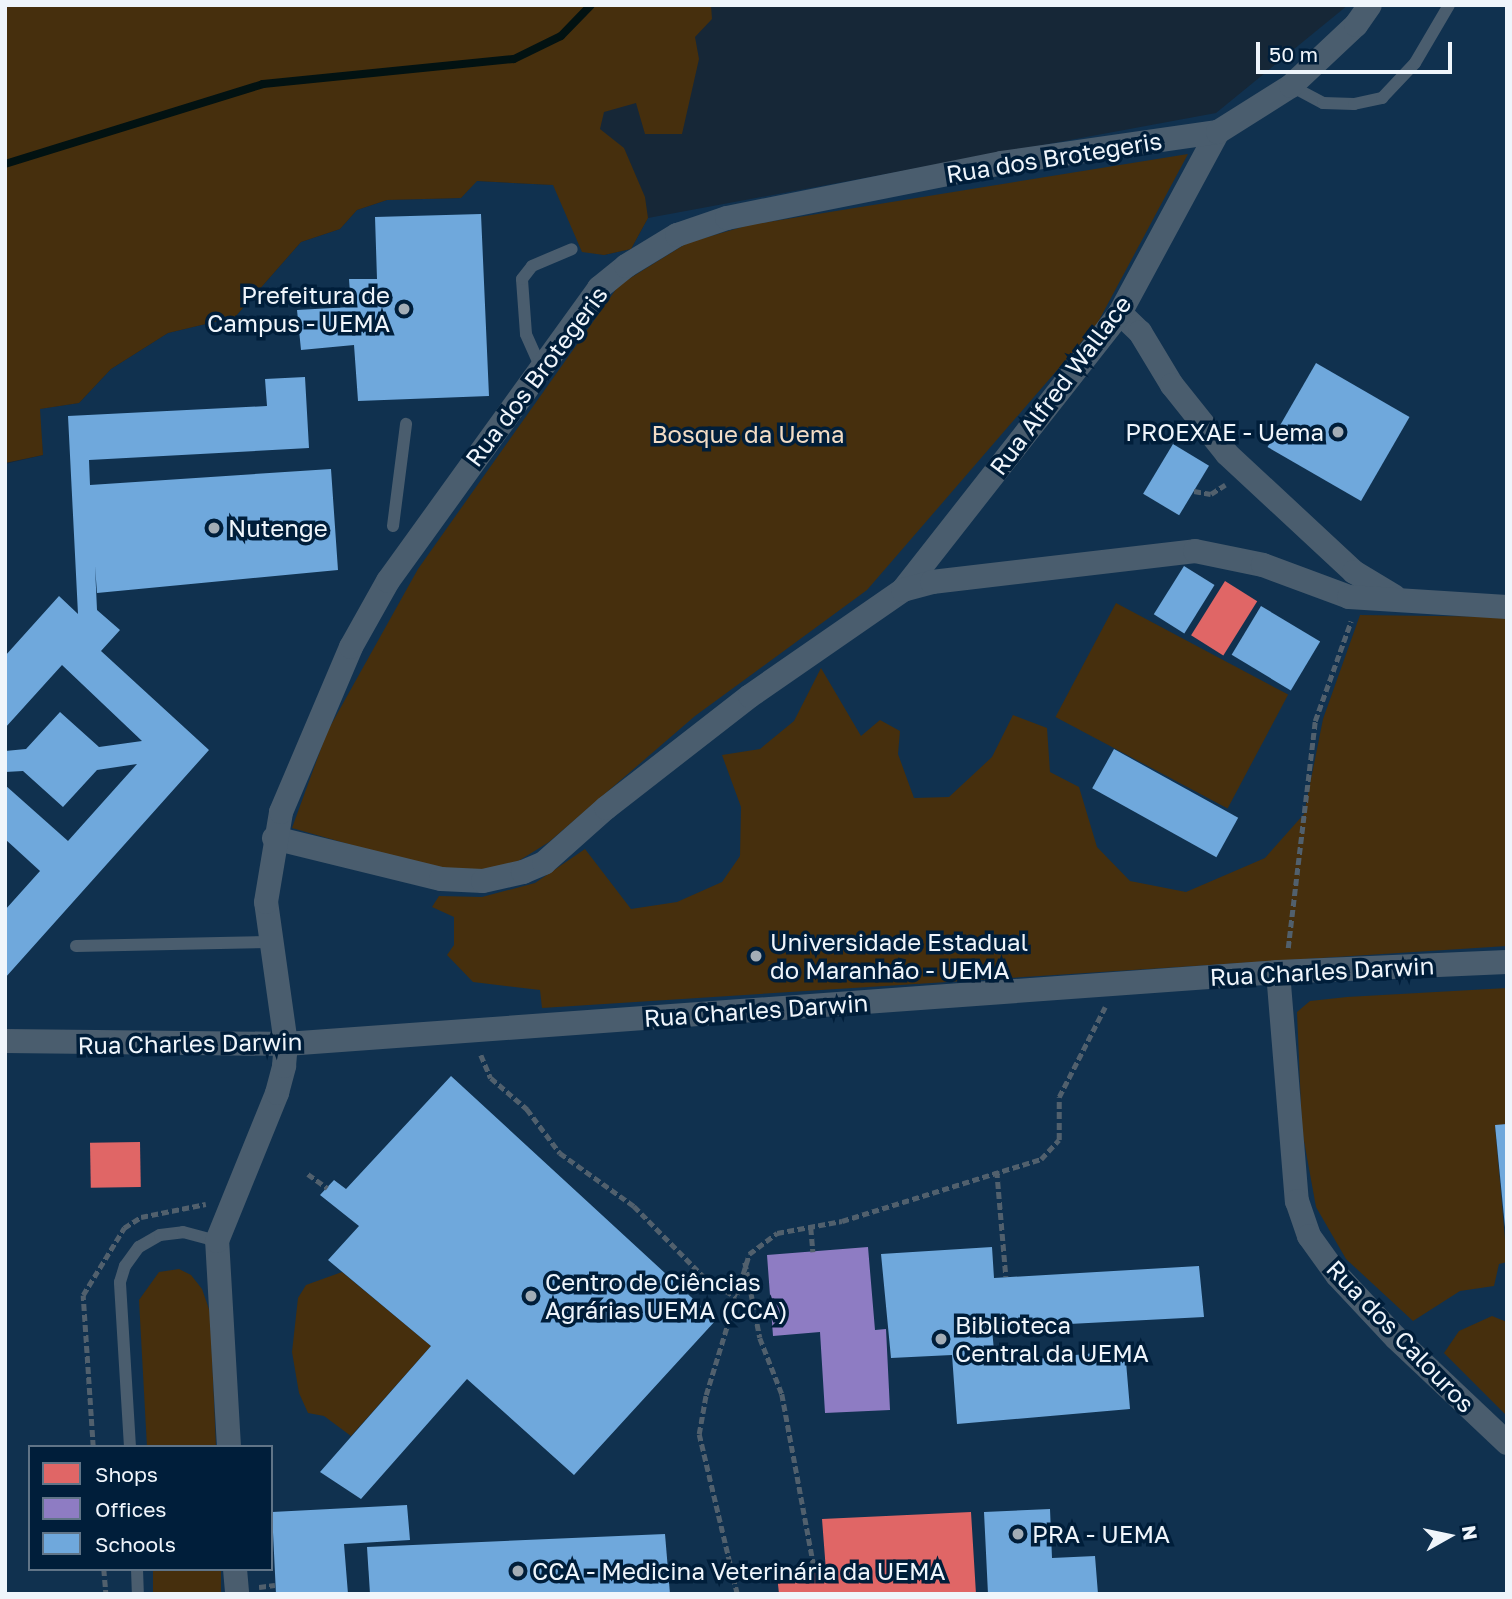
<!DOCTYPE html>
<meta charset="utf-8">
<style>
body{margin:0}
#map{position:relative;width:1512px;height:1599px;overflow:hidden;background:#162737;font-family:"Golos Text",sans-serif}
div>[style]{position:absolute}
[style*='--x']{left:calc(var(--x)*1px);top:calc(var(--y)*1px);width:calc(var(--w)*1px);rotate:calc(var(--a)*1deg)}
.built>*{inset:0;background:#10314f}
.green>*{inset:0;background:#462f0d;transform-origin:0 0}
.shops>*{inset:0;background:#e06666;transform-origin:0 0}
.offices>*{inset:0;background:#8e7cc3}
.schools>*{inset:0;background:#6fa8dc;transform-origin:0 0}
.stream>*{height:8px;margin:-4px;padding:0 4px;transform-origin:4px;border-radius:4px;background:#021212}
.path>*{height:4.5px;margin-top:-2.25px;transform-origin:0;background:repeating-linear-gradient(90deg,#51606d 0 7px,transparent 0 10.5px)}
.lane>*{height:12px;margin:-6px;padding:0 6px;transform-origin:6px;border-radius:6px;background:#4a5d6e}
.street>*{height:24px;margin:-12px;padding:0 12px;transform-origin:12px;border-radius:12px;background:#4a5d6e}
.dots>*{width:19px;height:19px;translate:-50% -50%;box-sizing:border-box;border:4px solid #001e3a;border-radius:50%}
span{translate:-50% -50%;white-space:nowrap;text-align:center;line-height:1.15;-webkit-text-stroke:7px #001e3a;paint-order:stroke}
.street-label{font-size:24px;color:#eff5fb}
.poi-label{font-size:24px;color:#eff5fb}
.right{translate:-100% -50%;text-align:right}
.left{translate:0 -50%;text-align:left}
.park-label{font-size:24px;color:#f2dcc5}
.frame{position:absolute;inset:0;border:7px solid #eff5fb;pointer-events:none}
.legend{position:absolute;left:28px;top:1445px;width:245px;height:126px;box-sizing:border-box;background:#001e3a;border:2px solid #607487;margin:0;padding:9px 12px;list-style:none;font-size:21px;color:#eff5fb}
.legend li{display:flex;align-items:center;gap:14px;height:35px}
.legend b{width:35px;border:2px solid #607487}
.north{position:absolute;left:1414px;top:1501px;width:70px;height:70px;-webkit-text-stroke:5px #001e3a;paint-order:stroke;rotate:81deg;font-size:19px;font-weight:700;line-height:28px;text-align:center;color:#eff5fb}
.north::after{content:'';display:block;margin:auto;width:24px;height:32px;background:#eff5fb;clip-path:polygon(50% 0,100% 100%,50% 72%,0 100%)}
.scale{position:absolute;left:1256px;top:42px;width:196px;height:32px;box-sizing:border-box;border:4px solid #eff5fb;border-top:0;padding-left:9px;font-size:21px;line-height:24px;white-space:nowrap;color:#eff5fb;-webkit-text-stroke:5px #001e3a;paint-order:stroke}
</style>
<div id="map">
<div class="built">
<div style="clip-path:polygon(evenodd,1348px 5px,1507px 5px,1507px 1594px,5px 1594px,5px 464px,43px 455px,39px 409px,79px 403px,111px 369px,168px 333px,235px 317px,301px 242px,340px 229px,357px 210px,387px 200px,461px 198px,476px 181px,554px 185px,582px 251px,604px 255px,631px 249px,648px 218px,1216px 113px,1348px 5px,30px 1447px,271px 1447px,271px 1569px,30px 1569px,30px 1447px)"></div>
</div>
<div class="green">
<div style="clip-path:polygon(5px 5px,711px 5px,712px 19px,695px 37px,699px 59px,682px 134px,645px 134px,636px 103px,604px 112px,600px 129px,624px 148px,645px 197px,648px 218px,631px 249px,604px 255px,582px 252px,553px 185px,477px 181px,461px 198px,387px 200px,357px 210px,340px 229px,301px 242px,235px 317px,168px 333px,111px 369px,79px 403px,40px 409px,43px 455px,5px 463px)"></div>
<div style="clip-path:polygon(1188px 154px,1097px 324px,867px 590px,695px 716px,549px 842px,507px 868px,464px 877px,292px 828px,327px 732px,418px 569px,619px 285px,687px 243px,749px 225px)"></div>
<div style="left:1116px;top:603px;width:195px;height:129px;rotate:28deg"></div>
<div style="clip-path:polygon(1360px 615px,1507px 617px,1507px 946px,542px 1008px,540px 990px,473px 982px,447px 955px,454px 945px,454px 917px,432px 907px,439px 896px,482px 897px,535px 883px,585px 849px,631px 909px,677px 902px,722px 882px,740px 856px,741px 807px,722px 755px,760px 749px,794px 721px,821px 668px,861px 736px,880px 720px,900px 731px,898px 754px,914px 798px,949px 797px,992px 757px,1013px 715px,1047px 728px,1050px 772px,1079px 787px,1097px 847px,1130px 881px,1186px 892px,1265px 858px,1304px 814px,1323px 719px)"></div>
<div style="clip-path:polygon(1507px 988px,1507px 1124px,1495px 1126px,1507px 1262px,1499px 1264px,1494px 1286px,1460px 1291px,1413px 1321px,1346px 1259px,1316px 1207px,1302px 1130px,1297px 1012px,1310px 1001px,1347px 997px)"></div>
<div style="clip-path:polygon(179px 1269px,191px 1275px,202px 1289px,210px 1312px,216px 1447px,147px 1447px,139px 1300px,159px 1272px)"></div>
<div style="clip-path:polygon(342px 1272px,431px 1346px,351px 1436px,324px 1416px,308px 1413px,299px 1393px,292px 1352px,298px 1298px,306px 1285px)"></div>
<div style="clip-path:polygon(1492px 1316px,1507px 1322px,1507px 1416px,1444px 1353px,1459px 1331px)"></div>
<div style="left:153px;top:1569px;width:68px;height:25px"></div>
</div>
<div class="shops">
<div style="left:1225px;top:581px;width:38px;height:64px;rotate:32deg"></div>
<div style="left:140px;top:1142px;width:45px;height:50px;rotate:89deg"></div>
<div style="clip-path:polygon(971px 1512px,976px 1594px,779px 1594px,777px 1575px,826px 1571px,822px 1519px)"></div>
</div>
<div class="offices">
<div style="clip-path:polygon(868px 1247px,875px 1330px,886px 1329px,890px 1410px,825px 1413px,820px 1332px,773px 1336px,767px 1255px)"></div>
</div>
<div class="schools">
<div style="clip-path:polygon(481px 214px,489px 396px,358px 401px,354px 345px,301px 350px,297px 310px,351px 307px,349px 279px,377px 279px,375px 217px)"></div>
<div style="left:1316px;top:363px;width:108px;height:97px;rotate:30deg"></div>
<div style="clip-path:polygon(305px 377px,309px 448px,89px 460px,90px 485px,331px 469px,338px 570px,97px 593px,95px 566px,97px 610px,120px 630px,101px 651px,209px 750px,5px 978px,5px 910px,40px 871px,5px 839px,5px 785px,68px 841px,137px 764px,97px 770px,63px 807px,23px 771px,5px 772px,5px 751px,26px 749px,60px 712px,99px 747px,142px 741px,62px 665px,5px 728px,5px 656px,59px 596px,78px 614px,68px 416px,267px 406px,265px 379px)"></div>
<div style="left:1173px;top:444px;width:42px;height:58px;rotate:31deg"></div>
<div style="left:1184px;top:566px;width:36px;height:57px;rotate:32deg"></div>
<div style="left:1261px;top:606px;width:69px;height:57px;rotate:31deg"></div>
<div style="left:1114px;top:749px;width:142px;height:45px;rotate:29deg"></div>
<div style="clip-path:polygon(451px 1076px,716px 1320px,574px 1475px,467px 1379px,361px 1499px,320px 1472px,431px 1346px,328px 1260px,359px 1226px,320px 1195px,334px 1180px,346px 1189px)"></div>
<div style="clip-path:polygon(1507px 1124px,1507px 1226px,1505px 1227px,1495px 1125px)"></div>
<div style="clip-path:polygon(992px 1247px,994px 1278px,1199px 1266px,1204px 1317px,992px 1328px,995px 1363px,1125px 1350px,1130px 1409px,957px 1424px,952px 1355px,891px 1358px,881px 1254px)"></div>
<div style="clip-path:polygon(407px 1505px,410px 1540px,344px 1544px,348px 1594px,276px 1594px,272px 1512px)"></div>
<div style="clip-path:polygon(1050px 1509px,1052px 1558px,1095px 1556px,1098px 1594px,988px 1594px,984px 1512px)"></div>
<div style="clip-path:polygon(665px 1534px,670px 1594px,370px 1594px,367px 1547px)"></div>
</div>
<div class="stream">
<div style="--x:5;--y:164;--w:270;--a:-17.2"></div>
<div style="--x:263;--y:84;--w:252;--a:-5.7"></div>
<div style="--x:514;--y:59;--w:52;--a:-26.1"></div>
<div style="--x:561;--y:36;--w:43;--a:-45.9"></div>
</div>
<div class="path">
<div style="--x:1194;--y:491;--w:17;--a:10"></div>
<div style="--x:1211;--y:494;--w:17;--a:-33"></div>
<div style="--x:1288;--y:948;--w:229;--a:-83.2"></div>
<div style="--x:1315;--y:721;--w:106;--a:-70.2"></div>
<div style="--x:481;--y:1055;--w:25;--a:67"></div>
<div style="--x:491;--y:1078;--w:48;--a:40.7"></div>
<div style="--x:527;--y:1109;--w:55;--a:53.1"></div>
<div style="--x:560;--y:1153;--w:91;--a:35.6"></div>
<div style="--x:634;--y:1206;--w:104;--a:45.4"></div>
<div style="--x:707;--y:1280;--w:34;--a:30"></div>
<div style="--x:997;--y:1171;--w:106;--a:85.1"></div>
<div style="--x:308;--y:1174;--w:24;--a:36"></div>
<div style="--x:811;--y:1228;--w:24;--a:85"></div>
<div style="--x:745;--y:1262;--w:77;--a:78.8"></div>
<div style="--x:760;--y:1338;--w:60;--a:68.6"></div>
<div style="--x:782;--y:1394;--w:181;--a:79.5"></div>
<div style="--x:93;--y:1447;--w:152;--a:-93.8"></div>
<div style="--x:83;--y:1295;--w:79;--a:-58.5"></div>
<div style="--x:124;--y:1228;--w:20;--a:-33"></div>
<div style="--x:141;--y:1217;--w:66;--a:-11.3"></div>
<div style="--x:104;--y:1569;--w:25;--a:85"></div>
<div style="--x:259;--y:1587;--w:16;--a:-7"></div>
<div style="--x:737;--y:1594;--w:164;--a:-103.4"></div>
<div style="--x:699;--y:1434;--w:40;--a:-80"></div>
<div style="--x:706;--y:1395;--w:147;--a:-73"></div>
<div style="--x:749;--y:1254;--w:35;--a:-37"></div>
<div style="--x:777;--y:1233;--w:66;--a:-10.5"></div>
<div style="--x:842;--y:1221;--w:208;--a:-17.3"></div>
<div style="--x:1041;--y:1159;--w:26;--a:-47"></div>
<div style="--x:1059;--y:1140;--w:43;--a:-90"></div>
<div style="--x:1059;--y:1097;--w:101;--a:-62.9"></div>
</div>
<div class="lane">
<div style="--x:1291;--y:86;--w:36;--a:28"></div>
<div style="--x:1323;--y:103;--w:31;--a:2"></div>
<div style="--x:1354;--y:104;--w:29;--a:-12"></div>
<div style="--x:1382;--y:98;--w:48;--a:-46.7"></div>
<div style="--x:1415;--y:63;--w:67;--a:-59.6"></div>
<div style="--x:541;--y:368;--w:37;--a:-114"></div>
<div style="--x:526;--y:334;--w:55;--a:-94.2"></div>
<div style="--x:522;--y:279;--w:16;--a:-52"></div>
<div style="--x:532;--y:266;--w:43;--a:-23"></div>
<div style="--x:393;--y:526;--w:103;--a:-82.7"></div>
<div style="--x:76;--y:946;--w:195;--a:-1.2"></div>
<div style="--x:130;--y:1447;--w:165;--a:-93.5"></div>
<div style="--x:120;--y:1282;--w:17;--a:-73"></div>
<div style="--x:125;--y:1266;--w:24;--a:-54"></div>
<div style="--x:139;--y:1247;--w:24;--a:-30"></div>
<div style="--x:160;--y:1235;--w:23;--a:-7"></div>
<div style="--x:183;--y:1232;--w:35;--a:15"></div>
<div style="--x:137;--y:1569;--w:25;--a:88"></div>
</div>
<div class="street">
<div style="--x:1120;--y:313;--w:28;--a:44"></div>
<div style="--x:1140;--y:332;--w:62;--a:58.9"></div>
<div style="--x:1172;--y:385;--w:88;--a:51.4"></div>
<div style="--x:1227;--y:454;--w:173;--a:42.9"></div>
<div style="--x:1354;--y:572;--w:47;--a:31"></div>
<div style="--x:903;--y:590;--w:352;--a:-51.9"></div>
<div style="--x:1120;--y:313;--w:206;--a:-61.6"></div>
<div style="--x:274;--y:838;--w:172;--a:13.8"></div>
<div style="--x:441;--y:879;--w:42;--a:2.7"></div>
<div style="--x:483;--y:881;--w:41;--a:-12.7"></div>
<div style="--x:523;--y:872;--w:23;--a:-23"></div>
<div style="--x:544;--y:863;--w:83;--a:-41.6"></div>
<div style="--x:606;--y:808;--w:182;--a:-37.9"></div>
<div style="--x:750;--y:696;--w:186;--a:-34.7"></div>
<div style="--x:903;--y:590;--w:30;--a:-15"></div>
<div style="--x:932;--y:582;--w:265;--a:-6.7"></div>
<div style="--x:1195;--y:551;--w:69;--a:11.6"></div>
<div style="--x:1263;--y:565;--w:92;--a:20.4"></div>
<div style="--x:1349;--y:597;--w:158;--a:3.6"></div>
<div style="--x:1278;--y:972;--w:230;--a:85.3"></div>
<div style="--x:1297;--y:1201;--w:37;--a:71"></div>
<div style="--x:1309;--y:1236;--w:48;--a:54.3"></div>
<div style="--x:1337;--y:1275;--w:86;--a:46.9"></div>
<div style="--x:1396;--y:1338;--w:153;--a:43.4"></div>
<div style="--x:5;--y:1041;--w:281;--a:0.6"></div>
<div style="--x:286;--y:1044;--w:995;--a:-4.15"></div>
<div style="--x:1278;--y:972;--w:229;--a:-2.5"></div>
<div style="--x:229;--y:1447;--w:206;--a:-93.3"></div>
<div style="--x:217;--y:1241;--w:160;--a:-67.9"></div>
<div style="--x:277;--y:1093;--w:28;--a:-75"></div>
<div style="--x:284;--y:1066;--w:22;--a:-85"></div>
<div style="--x:286;--y:1044;--w:143;--a:-98"></div>
<div style="--x:266;--y:902;--w:91;--a:-80.5"></div>
<div style="--x:281;--y:812;--w:179;--a:-67"></div>
<div style="--x:351;--y:647;--w:76;--a:-60.7"></div>
<div style="--x:388;--y:581;--w:361;--a:-54.2"></div>
<div style="--x:599;--y:288;--w:35;--a:-39"></div>
<div style="--x:626;--y:266;--w:60;--a:-31.3"></div>
<div style="--x:677;--y:235;--w:53;--a:-18.8"></div>
<div style="--x:727;--y:218;--w:280;--a:-11.3"></div>
<div style="--x:1002;--y:163;--w:218;--a:-8.2"></div>
<div style="--x:1218;--y:132;--w:86;--a:-32.2"></div>
<div style="--x:1291;--y:86;--w:89;--a:-43.2"></div>
<div style="--x:1356;--y:25;--w:24;--a:-55"></div>
<div style="--x:235;--y:1569;--w:25;--a:85"></div>
</div>
<div class="dots">
<div style="left:404px;top:309px;background:#a3adb6"></div>
<div style="left:1338px;top:432px;background:#a3adb6"></div>
<div style="left:214px;top:528px;background:#a3adb6"></div>
<div style="left:756px;top:956px;background:#a3adb6"></div>
<div style="left:531px;top:1296px;background:#a3adb6"></div>
<div style="left:941px;top:1339px;background:#a3adb6"></div>
<div style="left:1018px;top:1534px;background:#a3adb6"></div>
<div style="left:518px;top:1571px;background:#a3adb6"></div>
</div>
<div class="street-label">
<span style="left:1054px;top:157px;rotate:-9deg">Rua dos Brotegeris</span>
<span style="left:536px;top:376px;rotate:-53deg">Rua dos Brotegeris</span>
<span style="left:1060px;top:385px;rotate:-53deg">Rua Alfred Wallace</span>
<span style="left:1322px;top:971px;rotate:-3deg">Rua Charles Darwin</span>
<span style="left:756px;top:1010px;rotate:-4deg">Rua Charles Darwin</span>
<span style="left:190px;top:1043px;rotate:-1deg">Rua Charles Darwin</span>
<span style="left:1401px;top:1336px;rotate:46deg">Rua dos Calouros</span>
</div>
<div class="poi-label">
<span class="right" style="left:390px;top:309px">Prefeitura de<br>Campus - UEMA</span>
<span class="right" style="left:1324px;top:432px">PROEXAE - Uema</span>
<span class="left" style="left:228px;top:528px">Nutenge</span>
<span class="left" style="left:770px;top:956px">Universidade Estadual<br>do Maranhão - UEMA</span>
<span class="left" style="left:545px;top:1296px">Centro de Ciências<br>Agrárias UEMA (CCA)</span>
<span class="left" style="left:955px;top:1339px">Biblioteca<br>Central da UEMA</span>
<span class="left" style="left:1032px;top:1534px">PRA - UEMA</span>
<span class="left" style="left:532px;top:1571px">CCA - Medicina Veterinária da UEMA</span>
</div>
<div class="park-label">
<span style="left:748px;top:434px">Bosque da Uema</span>
</div>
<div class="frame"></div>
<ul class="legend">
<li><b style="height:19px;background:#e06666"></b>Shops</li>
<li><b style="height:19px;background:#8e7cc3"></b>Offices</li>
<li><b style="height:19px;background:#6fa8dc"></b>Schools</li>
</ul>
<div class="north">N</div>
<div class="scale">50 m</div>
</div>
